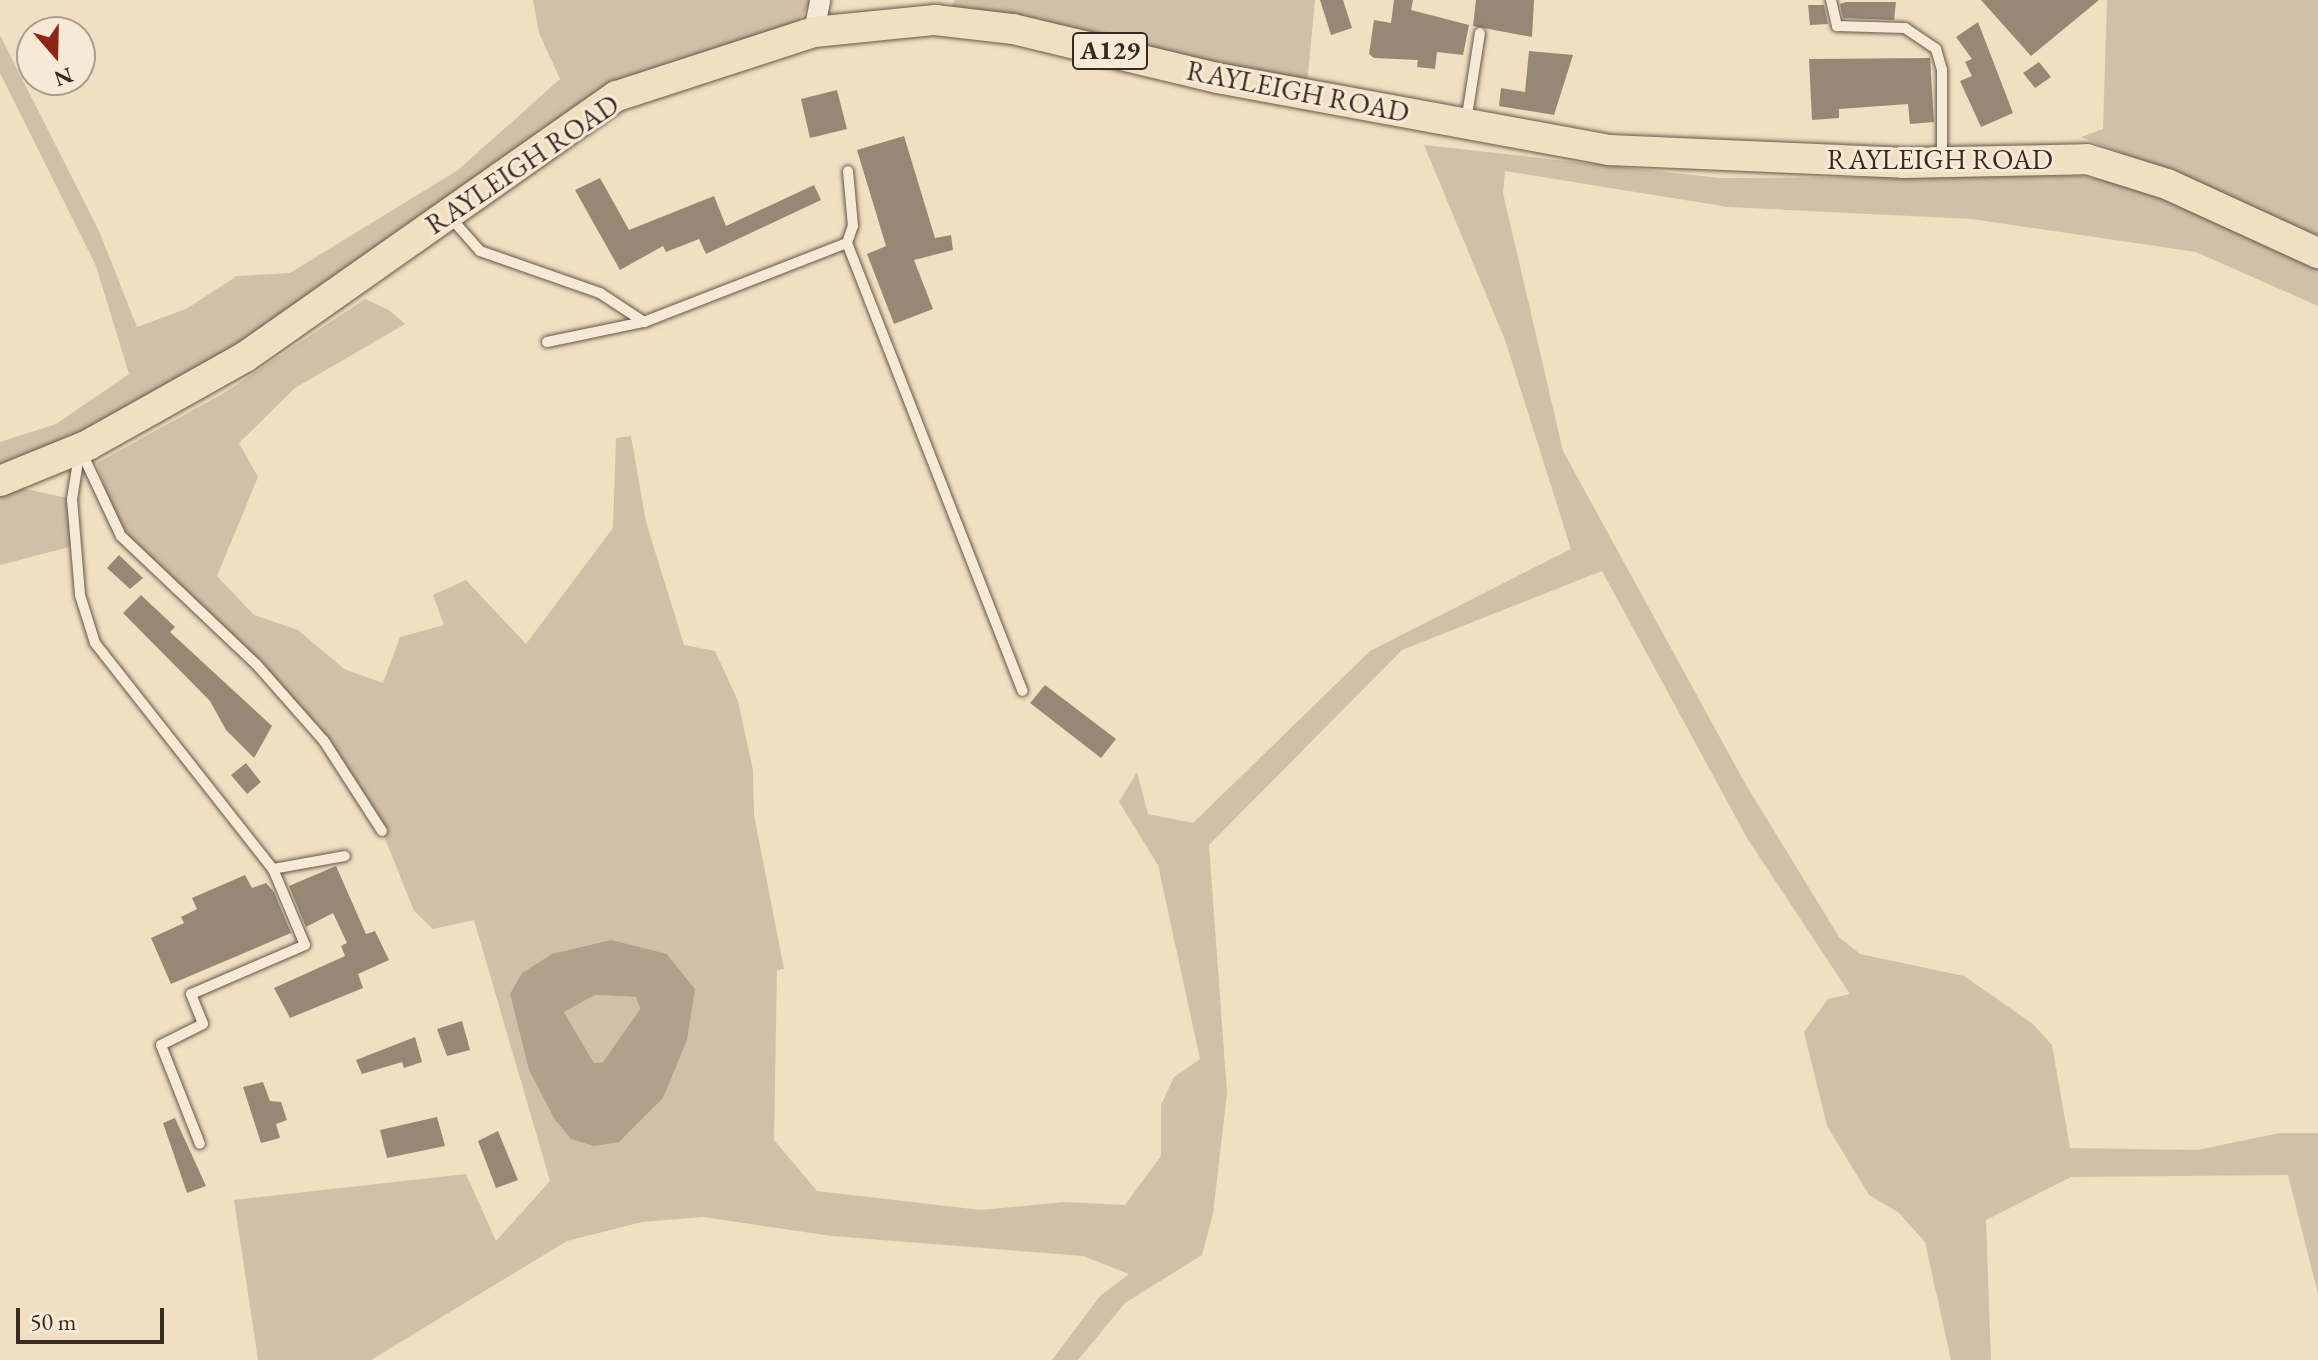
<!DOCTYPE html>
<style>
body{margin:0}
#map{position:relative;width:2318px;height:1360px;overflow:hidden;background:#f1dfc2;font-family:"EB Garamond",serif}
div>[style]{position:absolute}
.green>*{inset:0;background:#d1c0a7}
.water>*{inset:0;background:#b1a18c}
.building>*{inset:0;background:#978875}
.roads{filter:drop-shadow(0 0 2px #65574a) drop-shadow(0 0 2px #65574a)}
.lane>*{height:10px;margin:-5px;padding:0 5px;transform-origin:5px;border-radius:5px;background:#f6ead7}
.street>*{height:20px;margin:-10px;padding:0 10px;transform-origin:10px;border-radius:10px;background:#f6ead7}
.primary>*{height:30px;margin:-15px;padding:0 15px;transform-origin:15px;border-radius:15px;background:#f1dfc2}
span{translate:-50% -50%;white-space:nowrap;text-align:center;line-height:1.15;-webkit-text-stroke:6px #f6ead7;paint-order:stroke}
.shield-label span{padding:2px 6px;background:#f6ead7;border:2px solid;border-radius:6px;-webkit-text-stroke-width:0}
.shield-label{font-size:26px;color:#362a22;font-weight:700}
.street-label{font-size:28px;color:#362a22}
.north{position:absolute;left:16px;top:16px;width:80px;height:80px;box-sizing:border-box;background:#f6ead7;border:2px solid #a99d8f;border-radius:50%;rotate:160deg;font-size:22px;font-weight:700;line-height:32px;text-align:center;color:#362a22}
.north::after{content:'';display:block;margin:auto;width:28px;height:36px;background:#8f2418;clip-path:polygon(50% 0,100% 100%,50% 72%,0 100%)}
.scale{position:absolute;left:16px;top:1308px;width:148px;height:36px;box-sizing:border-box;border:4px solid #362a22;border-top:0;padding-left:10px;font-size:24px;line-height:28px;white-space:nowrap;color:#362a22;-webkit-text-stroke:6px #f6ead7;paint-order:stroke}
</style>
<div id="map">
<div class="green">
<i style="clip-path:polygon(533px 0,812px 0,796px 25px,617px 96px,337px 294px,0 481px,0 442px,56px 424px,129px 374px,96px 266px,0 73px,0 35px,99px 231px,137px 327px,186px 309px,237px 276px,290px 273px,458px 170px,560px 79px,539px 33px)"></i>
<i style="clip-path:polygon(955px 0,1315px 0,1306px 95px,943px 21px)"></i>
<i style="clip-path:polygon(2107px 0,2318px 0,2318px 253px,2167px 184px,2140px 160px,2081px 137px,2103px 129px)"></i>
<i style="clip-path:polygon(evenodd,1424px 145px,1720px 178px,2079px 176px,2166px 190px,2318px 264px,2318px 306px,2196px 252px,1972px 219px,1728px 207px,1505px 171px,1503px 193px,1563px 451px,1746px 785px,1839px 937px,1860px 954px,1964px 976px,2033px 1024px,2052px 1045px,2070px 1148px,2197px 1150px,2280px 1133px,2318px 1133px,2318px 1294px,2288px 1175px,2071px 1177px,1986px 1220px,1991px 1360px,1951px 1360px,1925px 1242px,1898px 1212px,1869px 1195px,1827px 1126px,1804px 1032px,1828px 999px,1850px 994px,1747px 838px,1602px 571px,1402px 650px,1209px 845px,1227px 1093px,1213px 1214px,1202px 1255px,1125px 1303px,1078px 1360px,1052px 1360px,1100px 1296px,1129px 1274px,1083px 1256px,832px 1236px,703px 1217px,642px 1222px,567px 1241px,371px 1360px,258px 1360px,234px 1200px,466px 1174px,496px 1241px,550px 1181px,474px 920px,433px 929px,414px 911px,382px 831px,324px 741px,257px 665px,121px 536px,97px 463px,224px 393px,365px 299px,389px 310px,405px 324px,295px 388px,239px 443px,258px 477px,217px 576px,254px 615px,298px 630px,344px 669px,383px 683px,400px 637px,444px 625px,433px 595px,466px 580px,526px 644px,613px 528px,616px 438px,631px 436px,646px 522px,684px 645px,715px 651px,738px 701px,753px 770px,754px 815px,784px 969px,777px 970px,774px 1140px,817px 1191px,981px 1210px,1064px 1202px,1125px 1205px,1161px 1156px,1161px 1105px,1174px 1077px,1200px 1059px,1158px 865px,1119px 802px,1137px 772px,1148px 814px,1193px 823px,1370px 651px,1571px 549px,1505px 340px,1424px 145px,667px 954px,695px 989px,555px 1120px,510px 994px,667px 954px)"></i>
<i style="clip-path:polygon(21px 488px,72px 499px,77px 545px,0 565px,0 494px)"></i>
<i style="clip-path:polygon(595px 995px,636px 997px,640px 1009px,603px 1062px,594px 1063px,564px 1012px)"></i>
</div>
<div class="water">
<i style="clip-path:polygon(evenodd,611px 940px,667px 954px,695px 989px,687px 1040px,663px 1098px,619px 1142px,594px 1146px,571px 1139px,555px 1120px,529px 1070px,510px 994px,522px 973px,552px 954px,611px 940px,595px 995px,636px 997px,640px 1009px,603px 1062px,594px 1063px,564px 1012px,595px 995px)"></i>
</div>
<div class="building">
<i style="clip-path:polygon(1320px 0,1343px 0,1352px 28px,1331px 35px)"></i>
<i style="clip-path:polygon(1394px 0,1413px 0,1411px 10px,1469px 25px,1463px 55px,1437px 52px,1435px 69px,1417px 67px,1418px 60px,1374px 58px,1369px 54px,1374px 20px,1391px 23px)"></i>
<i style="clip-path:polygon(1476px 0,1534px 0,1532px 37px,1473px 26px)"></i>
<i style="clip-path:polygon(1981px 0,2099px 0,2031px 56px)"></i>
<i style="clip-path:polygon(1846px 2px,1896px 2px,1894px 20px,1843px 18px,1840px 4px)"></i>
<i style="clip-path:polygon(1808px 5px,1824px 5px,1828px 24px,1810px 25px)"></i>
<i style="clip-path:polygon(1978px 22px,2013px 113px,1981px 127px,1960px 81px,1972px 76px,1965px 62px,1972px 59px,1956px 37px)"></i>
<i style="clip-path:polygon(1529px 51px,1573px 55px,1554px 115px,1499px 106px,1501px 88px,1525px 92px)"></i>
<i style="clip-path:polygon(1930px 58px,1934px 122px,1910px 124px,1908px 104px,1839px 109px,1839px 118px,1812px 120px,1809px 59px)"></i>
<i style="clip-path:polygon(2039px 62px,2051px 77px,2035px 88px,2023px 73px)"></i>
<i style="clip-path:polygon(837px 90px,847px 129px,810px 138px,801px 99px)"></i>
<i style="clip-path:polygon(904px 136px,935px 238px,951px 235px,953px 250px,914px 260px,933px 309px,894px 324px,867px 254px,886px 246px,857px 150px)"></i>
<i style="clip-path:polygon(600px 178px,629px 230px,714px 196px,726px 226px,814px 185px,821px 200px,706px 254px,699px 239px,666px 252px,663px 246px,620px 270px,575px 190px)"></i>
<i style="clip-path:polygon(119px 555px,143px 578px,130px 589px,107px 568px)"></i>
<i style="clip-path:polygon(141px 595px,175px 627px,170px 632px,272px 726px,254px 758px,226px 730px,210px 701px,123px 613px)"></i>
<i style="clip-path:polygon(1045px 685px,1116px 739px,1101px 758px,1030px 703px)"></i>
<i style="clip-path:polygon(246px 763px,261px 782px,247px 794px,231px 775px)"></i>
<i style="clip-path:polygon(336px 866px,366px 934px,375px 931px,389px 960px,358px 974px,363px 988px,290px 1018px,274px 988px,345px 956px,341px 946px,347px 943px,333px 913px,306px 927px,289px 886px)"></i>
<i style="clip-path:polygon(245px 875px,252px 888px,266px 883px,274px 892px,291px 933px,171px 984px,151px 938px,184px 923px,181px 917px,197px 909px,192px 898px)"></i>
<i style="clip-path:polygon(462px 1021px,470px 1050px,447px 1056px,437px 1029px)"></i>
<i style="clip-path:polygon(415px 1037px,422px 1062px,404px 1068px,402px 1062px,362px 1074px,356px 1060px)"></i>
<i style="clip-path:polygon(263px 1082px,270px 1101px,281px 1102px,287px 1120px,276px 1124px,280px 1138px,261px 1143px,243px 1087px)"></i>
<i style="clip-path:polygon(437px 1117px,445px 1146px,387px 1158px,380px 1130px)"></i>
<i style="clip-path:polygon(175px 1118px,206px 1186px,187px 1193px,163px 1123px)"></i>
<i style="clip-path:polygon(498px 1131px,518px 1180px,496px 1188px,478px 1141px)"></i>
</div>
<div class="roads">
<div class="lane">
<i style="left:1831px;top:0;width:27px;rotate:77deg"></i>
<i style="left:1837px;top:26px;width:68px;rotate:1.7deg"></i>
<i style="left:1905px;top:28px;width:37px;rotate:34deg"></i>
<i style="left:1936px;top:49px;width:22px;rotate:74deg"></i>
<i style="left:1942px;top:70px;width:90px;rotate:90deg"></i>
<i style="left:1466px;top:122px;width:90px;rotate:-81.1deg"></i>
<i style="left:451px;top:218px;width:44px;rotate:48.7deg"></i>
<i style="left:480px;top:251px;width:127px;rotate:19.3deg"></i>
<i style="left:600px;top:293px;width:53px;rotate:33.4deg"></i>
<i style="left:644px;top:322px;width:218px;rotate:-21.3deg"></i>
<i style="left:847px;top:243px;width:481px;rotate:68.6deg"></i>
<i style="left:847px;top:243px;width:18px;rotate:-71deg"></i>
<i style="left:853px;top:226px;width:55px;rotate:-95.2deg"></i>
<i style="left:547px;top:342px;width:99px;rotate:-11.7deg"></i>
<i style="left:81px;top:451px;width:94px;rotate:64.8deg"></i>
<i style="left:121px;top:536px;width:187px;rotate:43.5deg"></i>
<i style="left:257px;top:665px;width:101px;rotate:48.6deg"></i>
<i style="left:324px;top:741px;width:107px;rotate:57.2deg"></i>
<i style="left:79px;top:455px;width:45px;rotate:99deg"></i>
<i style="left:72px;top:499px;width:96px;rotate:85.2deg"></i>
<i style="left:80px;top:595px;width:50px;rotate:72.6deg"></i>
<i style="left:95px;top:643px;width:288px;rotate:51.8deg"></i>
<i style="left:273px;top:869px;width:82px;rotate:67.2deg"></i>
<i style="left:305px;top:945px;width:124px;rotate:156.7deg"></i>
<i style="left:191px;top:994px;width:32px;rotate:68deg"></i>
<i style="left:203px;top:1024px;width:47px;rotate:153.4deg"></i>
<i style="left:161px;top:1045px;width:106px;rotate:68.5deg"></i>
<i style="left:273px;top:869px;width:73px;rotate:-10.2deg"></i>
</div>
<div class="street">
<i style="left:814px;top:32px;width:33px;rotate:-79deg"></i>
</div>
<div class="primary">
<i style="left:0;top:481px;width:95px;rotate:-22.2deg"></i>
<i style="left:88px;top:445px;width:180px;rotate:-29.3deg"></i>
<i style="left:245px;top:357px;width:454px;rotate:-35.1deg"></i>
<i style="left:617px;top:96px;width:207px;rotate:-18deg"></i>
<i style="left:814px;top:32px;width:122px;rotate:-5.7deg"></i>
<i style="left:935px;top:20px;width:79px;rotate:6.6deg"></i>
<i style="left:1013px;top:29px;width:210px;rotate:13.5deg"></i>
<i style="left:1217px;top:78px;width:399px;rotate:10.4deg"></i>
<i style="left:1609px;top:150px;width:294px;rotate:2.5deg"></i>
<i style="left:1903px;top:163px;width:184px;rotate:-1.2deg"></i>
<i style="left:2087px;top:159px;width:84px;rotate:17.4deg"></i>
<i style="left:2167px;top:184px;width:166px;rotate:24.6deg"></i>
</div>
</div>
<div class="shield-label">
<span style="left:1110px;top:51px">A129</span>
</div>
<div class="street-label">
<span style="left:1298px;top:91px;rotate:11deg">RAYLEIGH ROAD</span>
<span style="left:1940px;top:159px">RAYLEIGH ROAD</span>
<span style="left:522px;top:164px;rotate:-34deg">RAYLEIGH ROAD</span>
</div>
<div class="north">N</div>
<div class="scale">50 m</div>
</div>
